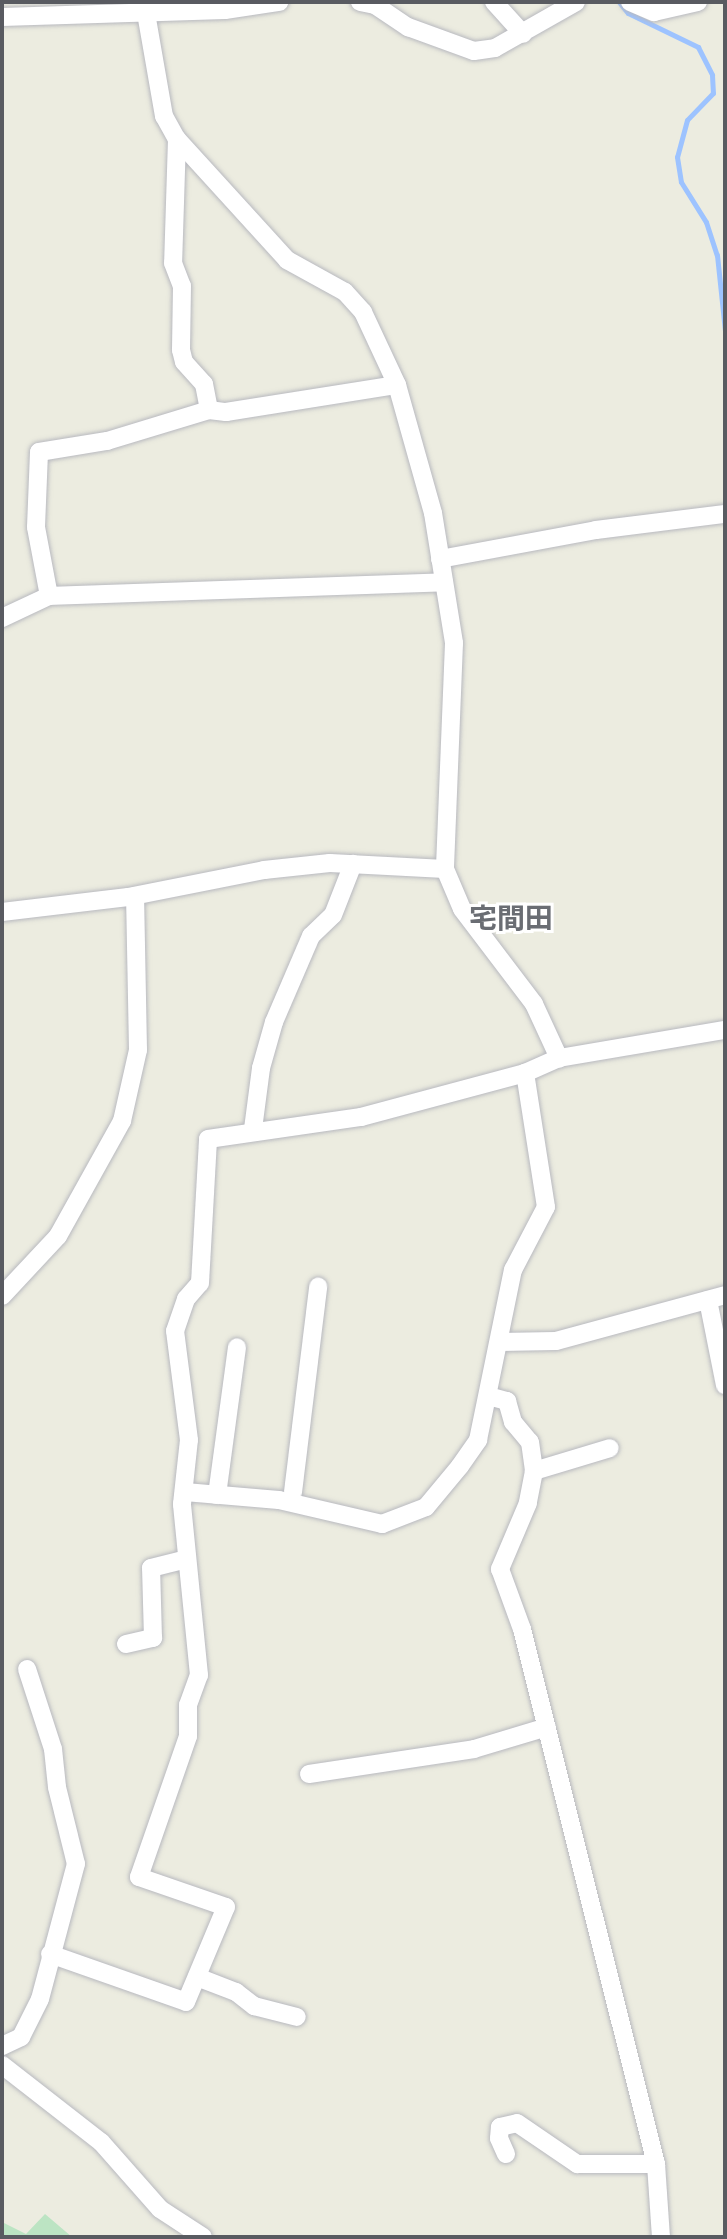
<!DOCTYPE html>
<meta charset="utf-8">
<style>
body{margin:0}
#map{position:relative;width:727px;height:2239px;overflow:hidden;background:#ecece0;font-family:"Open Sans","Noto Sans JP",sans-serif}
div>[style]{position:absolute}
.green>*{inset:0;background:#bce4c3}
.stream>*{height:5px;margin:-2.5px;padding:0 2.5px;transform-origin:2.5px;border-radius:2.5px;background:#9dc3ff}
.roads{filter:drop-shadow(0 0 2px #b8b9bf) drop-shadow(0 0 2px #b8b9bf)}
.street>*{height:18px;margin:-9px;padding:0 9px;transform-origin:9px;border-radius:9px;background:#fff}
span{translate:-50% -50%;white-space:nowrap;text-align:center;line-height:1.15;-webkit-text-stroke:6px #fff;paint-order:stroke}
.quarter-label{font-size:28px;color:#6a6d73;font-weight:700}
.frame{position:absolute;inset:0;border:4px solid #595b61;pointer-events:none}
</style>
<div id="map">
<div class="green">
<i style="clip-path:polygon(45px 2214px,72px 2237px,2px 2237px,2px 2222px,26px 2234px)"></i>
</div>
<div class="stream">
<i style="left:619px;top:2px;width:14px;rotate:51deg"></i>
<i style="left:628px;top:13px;width:78px;rotate:25.9deg"></i>
<i style="left:698px;top:47px;width:31px;rotate:63deg"></i>
<i style="left:712px;top:75px;width:18px;rotate:87deg"></i>
<i style="left:713px;top:93px;width:37px;rotate:134deg"></i>
<i style="left:687px;top:120px;width:38px;rotate:105deg"></i>
<i style="left:677px;top:157px;width:25px;rotate:81deg"></i>
<i style="left:681px;top:182px;width:47px;rotate:58deg"></i>
<i style="left:706px;top:222px;width:35px;rotate:72deg"></i>
<i style="left:717px;top:255px;width:76px;rotate:84deg"></i>
</div>
<div class="roads">
<div class="street">
<i style="left:139px;top:2px;width:13px;rotate:58deg"></i>
<i style="left:146px;top:13px;width:105px;rotate:80.1deg"></i>
<i style="left:164px;top:116px;width:26px;rotate:61deg"></i>
<i style="left:177px;top:139px;width:164px;rotate:47.7deg"></i>
<i style="left:287px;top:260px;width:66px;rotate:28.9deg"></i>
<i style="left:345px;top:292px;width:27px;rotate:48deg"></i>
<i style="left:363px;top:312px;width:81px;rotate:65deg"></i>
<i style="left:397px;top:385px;width:133px;rotate:74.3deg"></i>
<i style="left:433px;top:513px;width:132px;rotate:80.8deg"></i>
<i style="left:454px;top:643px;width:226px;rotate:92.3deg"></i>
<i style="left:445px;top:869px;width:43px;rotate:67deg"></i>
<i style="left:462px;top:909px;width:119px;rotate:52.8deg"></i>
<i style="left:534px;top:1004px;width:60px;rotate:65.2deg"></i>
<i style="left:360px;top:2px;width:15px;rotate:11deg"></i>
<i style="left:375px;top:5px;width:40px;rotate:34deg"></i>
<i style="left:408px;top:27px;width:70px;rotate:20deg"></i>
<i style="left:474px;top:51px;width:21px;rotate:-8deg"></i>
<i style="left:495px;top:48px;width:93px;rotate:-29.6deg"></i>
<i style="left:494px;top:2px;width:43px;rotate:47.8deg"></i>
<i style="left:630px;top:2px;width:26px;rotate:23deg"></i>
<i style="left:654px;top:12px;width:45px;rotate:-12.8deg"></i>
<i style="left:2px;top:17px;width:223px;rotate:-1.8deg"></i>
<i style="left:225px;top:10px;width:55px;rotate:-8.4deg"></i>
<i style="left:177px;top:139px;width:124px;rotate:91.8deg"></i>
<i style="left:173px;top:263px;width:25px;rotate:69deg"></i>
<i style="left:182px;top:286px;width:64px;rotate:90.9deg"></i>
<i style="left:181px;top:350px;width:12px;rotate:76deg"></i>
<i style="left:184px;top:362px;width:30px;rotate:48deg"></i>
<i style="left:204px;top:384px;width:26px;rotate:79deg"></i>
<i style="left:440px;top:559px;width:159px;rotate:-10.5deg"></i>
<i style="left:596px;top:530px;width:130px;rotate:-7.1deg"></i>
<i style="left:49px;top:596px;width:70px;rotate:-100.7deg"></i>
<i style="left:36px;top:527px;width:75px;rotate:-87.7deg"></i>
<i style="left:39px;top:452px;width:69px;rotate:-9.2deg"></i>
<i style="left:107px;top:441px;width:107px;rotate:-16.9deg"></i>
<i style="left:209px;top:410px;width:17px;rotate:7deg"></i>
<i style="left:226px;top:412px;width:173px;rotate:-9deg"></i>
<i style="left:2px;top:618px;width:52px;rotate:-25.1deg"></i>
<i style="left:49px;top:596px;width:395px;rotate:-2deg"></i>
<i style="left:2px;top:912px;width:127px;rotate:-6.8deg"></i>
<i style="left:128px;top:897px;width:139px;rotate:-11.2deg"></i>
<i style="left:264px;top:870px;width:66px;rotate:-6.1deg"></i>
<i style="left:330px;top:863px;width:115px;rotate:3deg"></i>
<i style="left:253px;top:1129px;width:62px;rotate:-82.5deg"></i>
<i style="left:261px;top:1068px;width:48px;rotate:-74.2deg"></i>
<i style="left:274px;top:1022px;width:94px;rotate:-66.7deg"></i>
<i style="left:311px;top:936px;width:30px;rotate:-44deg"></i>
<i style="left:333px;top:915px;width:55px;rotate:-68.6deg"></i>
<i style="left:2px;top:1296px;width:82px;rotate:-47deg"></i>
<i style="left:58px;top:1236px;width:132px;rotate:-60.9deg"></i>
<i style="left:122px;top:1121px;width:73px;rotate:-77.3deg"></i>
<i style="left:138px;top:1050px;width:154px;rotate:-91.1deg"></i>
<i style="left:708px;top:1300px;width:87px;rotate:78.7deg"></i>
<i style="left:499px;top:1342px;width:57px;rotate:-1deg"></i>
<i style="left:556px;top:1341px;width:175px;rotate:-15.2deg"></i>
<i style="left:488px;top:1396px;width:20px;rotate:15deg"></i>
<i style="left:507px;top:1401px;width:22px;rotate:74deg"></i>
<i style="left:513px;top:1422px;width:26px;rotate:50deg"></i>
<i style="left:530px;top:1442px;width:29px;rotate:82deg"></i>
<i style="left:534px;top:1471px;width:33px;rotate:101deg"></i>
<i style="left:528px;top:1503px;width:72px;rotate:113deg"></i>
<i style="left:500px;top:1569px;width:64px;rotate:69.9deg"></i>
<i style="left:522px;top:1629px;width:552px;rotate:75.94deg"></i>
<i style="left:656px;top:2164px;width:73px;rotate:86.1deg"></i>
<i style="left:534px;top:1471px;width:79px;rotate:-16.8deg"></i>
<i style="left:185px;top:1492px;width:94px;rotate:4.9deg"></i>
<i style="left:279px;top:1500px;width:106px;rotate:13.1deg"></i>
<i style="left:382px;top:1524px;width:47px;rotate:-21.1deg"></i>
<i style="left:426px;top:1507px;width:53px;rotate:-50.3deg"></i>
<i style="left:460px;top:1466px;width:32px;rotate:-55deg"></i>
<i style="left:478px;top:1440px;width:174px;rotate:-78.4deg"></i>
<i style="left:513px;top:1270px;width:71px;rotate:-62.4deg"></i>
<i style="left:546px;top:1207px;width:136px;rotate:-98.9deg"></i>
<i style="left:293px;top:1492px;width:207px;rotate:-83deg"></i>
<i style="left:217px;top:1495px;width:149px;rotate:-82.3deg"></i>
<i style="left:126px;top:1644px;width:28px;rotate:-13deg"></i>
<i style="left:153px;top:1638px;width:70px;rotate:-91.6deg"></i>
<i style="left:151px;top:1568px;width:36px;rotate:-14deg"></i>
<i style="left:309px;top:1774px;width:167px;rotate:-8.6deg"></i>
<i style="left:474px;top:1749px;width:76px;rotate:-16.8deg"></i>
<i style="left:50px;top:1954px;width:144px;rotate:19.4deg"></i>
<i style="left:186px;top:2002px;width:103px;rotate:-67.2deg"></i>
<i style="left:226px;top:1907px;width:92px;rotate:-161deg"></i>
<i style="left:139px;top:1877px;width:149px;rotate:-70.8deg"></i>
<i style="left:188px;top:1736px;width:31px;rotate:-90deg"></i>
<i style="left:188px;top:1705px;width:32px;rotate:-70deg"></i>
<i style="left:199px;top:1675px;width:172px;rotate:-95.7deg"></i>
<i style="left:182px;top:1504px;width:64px;rotate:-83.8deg"></i>
<i style="left:189px;top:1440px;width:110px;rotate:-97.3deg"></i>
<i style="left:175px;top:1331px;width:34px;rotate:-71deg"></i>
<i style="left:186px;top:1299px;width:21px;rotate:-49deg"></i>
<i style="left:200px;top:1283px;width:144px;rotate:-86.8deg"></i>
<i style="left:208px;top:1139px;width:155px;rotate:-8.2deg"></i>
<i style="left:361px;top:1117px;width:170px;rotate:-15deg"></i>
<i style="left:525px;top:1073px;width:37px;rotate:-24deg"></i>
<i style="left:559px;top:1058px;width:168px;rotate:-9.6deg"></i>
<i style="left:197px;top:1977px;width:42px;rotate:21deg"></i>
<i style="left:236px;top:1992px;width:23px;rotate:38deg"></i>
<i style="left:254px;top:2006px;width:44px;rotate:14.3deg"></i>
<i style="left:2px;top:2046px;width:21px;rotate:-25deg"></i>
<i style="left:21px;top:2037px;width:42px;rotate:-63.4deg"></i>
<i style="left:40px;top:1999px;width:140px;rotate:-75.1deg"></i>
<i style="left:76px;top:1864px;width:79px;rotate:-103.9deg"></i>
<i style="left:57px;top:1787px;width:38px;rotate:-96deg"></i>
<i style="left:53px;top:1749px;width:84px;rotate:-108deg"></i>
<i style="left:2px;top:2065px;width:125px;rotate:37.9deg"></i>
<i style="left:101px;top:2142px;width:89px;rotate:48.6deg"></i>
<i style="left:160px;top:2209px;width:51px;rotate:33.1deg"></i>
<i style="left:506px;top:2154px;width:17px;rotate:-114deg"></i>
<i style="left:499px;top:2138px;width:11px;rotate:-85deg"></i>
<i style="left:500px;top:2127px;width:17px;rotate:-13deg"></i>
<i style="left:517px;top:2123px;width:73px;rotate:34.3deg"></i>
<i style="left:577px;top:2164px;width:79px"></i>
</div>
</div>
<div class="quarter-label">
<span style="left:511px;top:917px">宅間田</span>
</div>
<div class="frame"></div>
</div>
